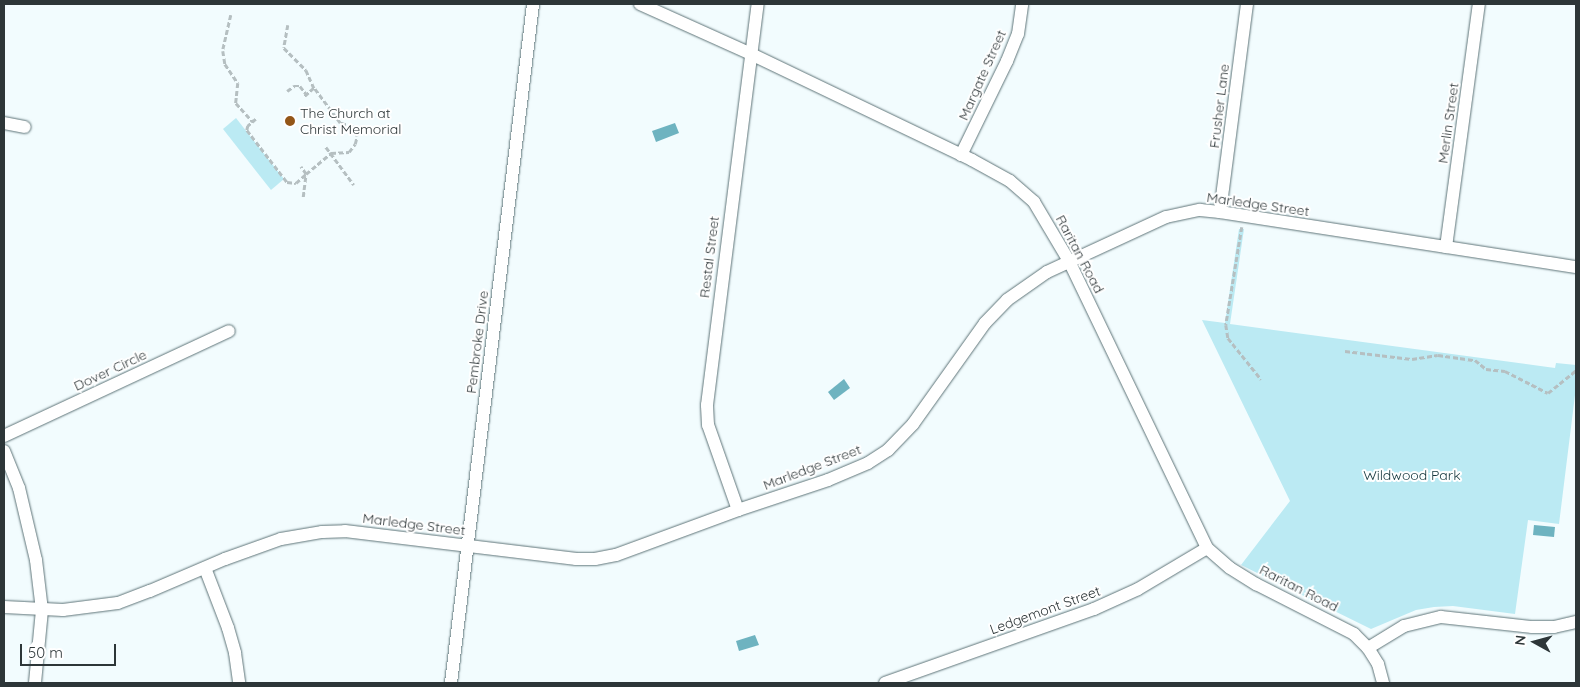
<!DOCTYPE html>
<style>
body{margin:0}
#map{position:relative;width:1580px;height:687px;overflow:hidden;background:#f2fcfe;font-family:Quicksand,sans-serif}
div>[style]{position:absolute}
.green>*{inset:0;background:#bbeaf3}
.water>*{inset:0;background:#6eb3c0}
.path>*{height:2.5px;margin-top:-1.25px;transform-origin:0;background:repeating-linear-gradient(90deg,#b5bfc1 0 5px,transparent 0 7.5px)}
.roads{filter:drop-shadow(0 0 1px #5e7478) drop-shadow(0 0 1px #5e7478)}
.street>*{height:12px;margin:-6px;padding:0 6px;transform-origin:6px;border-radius:6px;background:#fff}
.dots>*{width:14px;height:14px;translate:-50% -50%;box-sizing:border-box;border:2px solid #fff;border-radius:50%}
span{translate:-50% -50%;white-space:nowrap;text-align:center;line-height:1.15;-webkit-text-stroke:4px #fff;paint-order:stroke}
.street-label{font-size:14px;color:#2d3638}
.poi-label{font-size:14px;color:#2d3638}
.left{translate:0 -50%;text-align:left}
.park-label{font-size:14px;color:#15373d}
.frame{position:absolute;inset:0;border:5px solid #2d3638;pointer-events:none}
.north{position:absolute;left:1510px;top:617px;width:50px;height:50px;-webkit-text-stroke:4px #fff;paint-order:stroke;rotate:277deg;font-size:14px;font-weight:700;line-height:20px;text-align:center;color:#2d3638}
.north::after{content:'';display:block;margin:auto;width:18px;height:22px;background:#2d3638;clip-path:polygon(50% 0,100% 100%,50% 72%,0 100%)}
.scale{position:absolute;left:20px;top:644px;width:96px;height:22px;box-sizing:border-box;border:2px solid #2d3638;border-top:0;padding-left:6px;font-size:15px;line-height:18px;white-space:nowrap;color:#2d3638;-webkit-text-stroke:4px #fff;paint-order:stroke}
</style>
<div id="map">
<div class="green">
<i style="clip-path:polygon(236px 118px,284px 179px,271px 190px,223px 129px)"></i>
<i style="clip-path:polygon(1239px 229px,1244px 229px,1230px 324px,1555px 368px,1556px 363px,1576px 365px,1576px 387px,1559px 524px,1528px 520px,1515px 614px,1453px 606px,1434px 607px,1416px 610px,1371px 629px,1241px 565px,1290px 501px,1202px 320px,1225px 323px)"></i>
</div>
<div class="water">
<i style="clip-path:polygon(675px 123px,679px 133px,656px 142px,652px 131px)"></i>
<i style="clip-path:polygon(844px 379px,850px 388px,834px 400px,828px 392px)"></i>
<i style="clip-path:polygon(1534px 525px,1555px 527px,1554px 537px,1533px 535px)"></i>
<i style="clip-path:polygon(755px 635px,759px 645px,739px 651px,736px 641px)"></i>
</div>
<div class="path">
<i style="left:231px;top:15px;width:37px;rotate:103deg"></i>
<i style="left:223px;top:51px;width:13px;rotate:81deg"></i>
<i style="left:225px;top:64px;width:23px;rotate:56deg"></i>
<i style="left:238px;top:83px;width:20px;rotate:96deg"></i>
<i style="left:236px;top:103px;width:25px;rotate:48deg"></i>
<i style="left:288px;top:25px;width:23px;rotate:100deg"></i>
<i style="left:284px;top:48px;width:31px;rotate:45deg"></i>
<i style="left:306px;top:70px;width:20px;rotate:66deg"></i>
<i style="left:287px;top:91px;width:9px;rotate:-36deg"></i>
<i style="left:294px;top:86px;width:6px"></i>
<i style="left:300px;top:86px;width:11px;rotate:52deg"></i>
<i style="left:256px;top:119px;width:11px;rotate:139deg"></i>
<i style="left:248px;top:126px;width:4px;rotate:104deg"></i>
<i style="left:247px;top:130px;width:66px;rotate:52.4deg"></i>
<i style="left:287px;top:182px;width:9px;rotate:6deg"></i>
<i style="left:296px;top:183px;width:13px;rotate:-42deg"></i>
<i style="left:306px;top:174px;width:9px;rotate:-126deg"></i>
<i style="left:326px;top:147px;width:47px;rotate:53.6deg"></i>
<i style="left:303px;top:197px;width:23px;rotate:-83deg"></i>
<i style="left:306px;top:174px;width:33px;rotate:-40deg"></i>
<i style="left:331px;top:153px;width:18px;rotate:-3deg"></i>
<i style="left:349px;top:152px;width:10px;rotate:-53deg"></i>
<i style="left:355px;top:144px;width:8px;rotate:-76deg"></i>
<i style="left:357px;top:136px;width:10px;rotate:-114deg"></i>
<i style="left:353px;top:127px;width:14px;rotate:-163deg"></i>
<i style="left:340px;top:123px;width:44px;rotate:-126.6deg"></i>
<i style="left:314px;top:88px;width:13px;rotate:138deg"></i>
<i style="left:1242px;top:227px;width:99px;rotate:99.3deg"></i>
<i style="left:1226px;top:325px;width:13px;rotate:81deg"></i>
<i style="left:1228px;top:338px;width:53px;rotate:51.2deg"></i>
<i style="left:1345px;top:351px;width:67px;rotate:6.8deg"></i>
<i style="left:1412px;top:359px;width:26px;rotate:-9deg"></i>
<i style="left:1438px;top:355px;width:37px;rotate:8deg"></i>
<i style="left:1475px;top:360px;width:14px;rotate:39deg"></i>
<i style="left:1486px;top:369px;width:19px;rotate:6deg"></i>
<i style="left:1505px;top:371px;width:48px;rotate:27.1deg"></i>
<i style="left:1548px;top:393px;width:36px;rotate:-39deg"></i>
</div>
<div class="roads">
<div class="street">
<i style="left:640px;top:4px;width:122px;rotate:24.2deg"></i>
<i style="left:751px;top:54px;width:245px;rotate:25.6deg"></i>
<i style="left:972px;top:160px;width:43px;rotate:28.9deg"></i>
<i style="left:1010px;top:181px;width:32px;rotate:41deg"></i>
<i style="left:1034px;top:202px;width:69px;rotate:59.3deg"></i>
<i style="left:1069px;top:261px;width:318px;rotate:64.3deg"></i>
<i style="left:1207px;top:548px;width:30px;rotate:41deg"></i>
<i style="left:1230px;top:568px;width:31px;rotate:32deg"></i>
<i style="left:1256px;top:584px;width:110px;rotate:27deg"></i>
<i style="left:1354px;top:634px;width:20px;rotate:45deg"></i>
<i style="left:1368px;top:648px;width:19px;rotate:58deg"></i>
<i style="left:1378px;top:664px;width:20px;rotate:75deg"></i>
<i style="left:4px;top:123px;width:21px;rotate:11deg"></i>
<i style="left:961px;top:155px;width:105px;rotate:-63.9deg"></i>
<i style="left:1007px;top:61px;width:29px;rotate:-68deg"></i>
<i style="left:1018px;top:34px;width:30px;rotate:-82deg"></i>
<i style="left:1220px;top:212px;width:210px;rotate:-82.6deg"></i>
<i style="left:1446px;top:247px;width:245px;rotate:-82.3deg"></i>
<i style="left:4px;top:436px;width:248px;rotate:-25deg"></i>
<i style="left:4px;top:451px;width:40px;rotate:68deg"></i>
<i style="left:19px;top:488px;width:74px;rotate:76.7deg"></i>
<i style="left:36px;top:560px;width:50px;rotate:83.2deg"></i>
<i style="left:42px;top:610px;width:73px;rotate:95.5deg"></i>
<i style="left:738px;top:510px;width:90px;rotate:-109.4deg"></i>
<i style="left:708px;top:425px;width:20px;rotate:-93deg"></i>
<i style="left:707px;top:405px;width:404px;rotate:-82.8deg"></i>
<i style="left:205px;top:568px;width:64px;rotate:69deg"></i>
<i style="left:228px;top:628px;width:26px;rotate:74deg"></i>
<i style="left:235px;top:653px;width:30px;rotate:82deg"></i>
<i style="left:4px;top:607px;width:59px;rotate:2.9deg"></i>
<i style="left:63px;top:610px;width:55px;rotate:-7.3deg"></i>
<i style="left:118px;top:603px;width:34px;rotate:-21deg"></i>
<i style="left:150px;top:591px;width:82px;rotate:-23.1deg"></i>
<i style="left:225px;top:559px;width:59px;rotate:-19.7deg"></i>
<i style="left:281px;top:539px;width:42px;rotate:-9.7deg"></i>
<i style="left:322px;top:532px;width:23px;rotate:-2deg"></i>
<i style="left:345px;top:531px;width:233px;rotate:6.9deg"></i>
<i style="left:576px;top:559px;width:19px"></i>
<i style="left:595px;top:559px;width:21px;rotate:-11deg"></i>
<i style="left:616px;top:555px;width:130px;rotate:-20.2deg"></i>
<i style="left:738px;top:510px;width:95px;rotate:-18.4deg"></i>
<i style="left:828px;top:480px;width:43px;rotate:-23deg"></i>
<i style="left:868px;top:463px;width:24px;rotate:-33deg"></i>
<i style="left:888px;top:450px;width:36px;rotate:-46deg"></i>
<i style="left:913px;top:424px;width:124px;rotate:-54.5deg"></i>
<i style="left:985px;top:323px;width:32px;rotate:-46deg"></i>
<i style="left:1007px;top:300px;width:49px;rotate:-35deg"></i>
<i style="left:1047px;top:272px;width:131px;rotate:-24.8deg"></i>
<i style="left:1166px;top:217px;width:35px;rotate:-12deg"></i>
<i style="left:1200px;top:210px;width:20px;rotate:6deg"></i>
<i style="left:1220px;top:212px;width:360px;rotate:8.8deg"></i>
<i style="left:1368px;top:648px;width:42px;rotate:-31.4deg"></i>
<i style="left:1404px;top:626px;width:38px;rotate:-14deg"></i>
<i style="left:1441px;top:617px;width:92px;rotate:6.3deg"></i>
<i style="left:1532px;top:627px;width:22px"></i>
<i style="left:1554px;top:627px;width:23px;rotate:-13deg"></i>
<i style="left:451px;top:683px;width:684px;rotate:-83.11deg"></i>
<i style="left:885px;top:683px;width:222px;rotate:-19.5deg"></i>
<i style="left:1094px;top:609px;width:48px;rotate:-24.4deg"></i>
<i style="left:1138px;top:589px;width:80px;rotate:-30.7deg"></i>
</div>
</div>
<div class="dots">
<i style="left:290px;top:121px;background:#935618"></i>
</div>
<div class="street-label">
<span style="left:982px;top:75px;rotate:-66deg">Margate Street</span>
<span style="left:1219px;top:106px;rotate:-83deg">Frusher Lane</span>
<span style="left:1448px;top:123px;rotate:-82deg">Merlin Street</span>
<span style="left:1258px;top:204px;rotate:8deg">Marledge Street</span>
<span style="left:1080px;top:254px;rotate:62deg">Raritan Road</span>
<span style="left:709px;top:257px;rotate:-83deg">Restal Street</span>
<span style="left:477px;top:342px;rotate:-83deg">Pembroke Drive</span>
<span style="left:110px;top:370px;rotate:-25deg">Dover Circle</span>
<span style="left:812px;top:467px;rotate:-21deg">Marledge Street</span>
<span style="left:414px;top:524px;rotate:7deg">Marledge Street</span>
<span style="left:1299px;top:588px;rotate:27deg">Raritan Road</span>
<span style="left:1045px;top:610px;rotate:-20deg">Ledgemont Street</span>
</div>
<div class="poi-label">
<span class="left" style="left:300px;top:121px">The Church at<br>Christ Memorial</span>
</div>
<div class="park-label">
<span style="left:1412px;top:475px">Wildwood Park</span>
</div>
<div class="frame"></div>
<div class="north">N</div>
<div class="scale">50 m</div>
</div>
